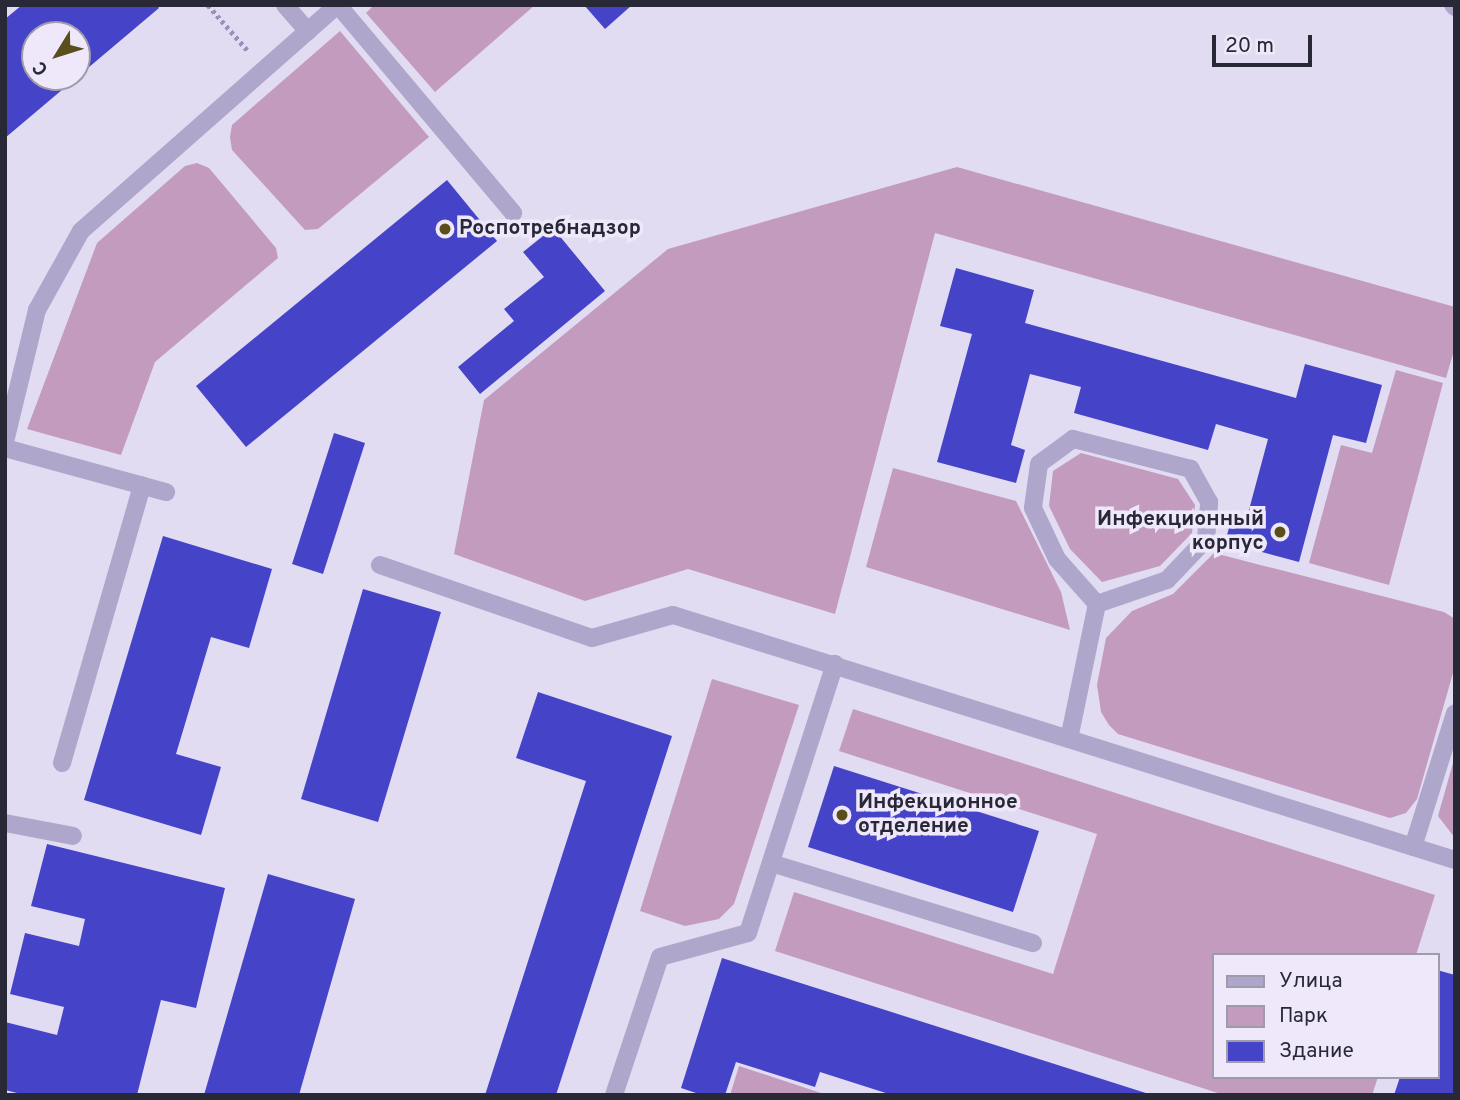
<!DOCTYPE html>
<meta charset="utf-8">
<style>
body{margin:0}
#map{position:relative;width:1460px;height:1100px;overflow:hidden;background:#e2dcf3;font-family:Overpass,sans-serif}
div>[style]{position:absolute}
.green>*{inset:0;background:#c29bbe}
.building>*{inset:0;background:#4544c8}
.path>*{height:4.5px;margin-top:-2.25px;transform-origin:0;background:repeating-linear-gradient(90deg,#9991b7 0 3.5px,transparent 0 7px)}
.minor>*{height:18px;margin:-9px;padding:0 9px;transform-origin:9px;border-radius:9px;background:#afa7cb}
.dots>*{width:19px;height:19px;translate:-50% -50%;box-sizing:border-box;border:4px solid #eee8fa;border-radius:50%}
span{translate:-50% -50%;white-space:nowrap;text-align:center;line-height:1.15;-webkit-text-stroke:7px #eee8fa;paint-order:stroke}
.poi-label{font-size:21px;color:#292837;font-weight:700}
.left{translate:0 -50%;text-align:left}
.right{translate:-100% -50%;text-align:right}
.frame{position:absolute;inset:0;border:7px solid #292837;pointer-events:none}
.legend{position:absolute;left:1212px;top:953px;width:228px;height:126px;box-sizing:border-box;background:#eee8fa;border:2px solid #9f9bac;margin:0;padding:9px 12px;list-style:none;font-size:21px;color:#292837}
.legend li{display:flex;align-items:center;gap:14px;height:35px}
.legend b{width:35px;border:2px solid #9f9bac}
.north{position:absolute;left:21px;top:21px;width:70px;height:70px;box-sizing:border-box;background:#eee8fa;border:2px solid #9f9bac;border-radius:50%;rotate:232deg;font-size:19px;font-weight:700;line-height:28px;text-align:center;color:#292837}
.north::after{content:'';display:block;margin:auto;width:24px;height:32px;background:#5a4f1c;clip-path:polygon(50% 0,100% 100%,50% 72%,0 100%)}
.scale{position:absolute;left:1212px;top:35px;width:100px;height:32px;box-sizing:border-box;border:4px solid #292837;border-top:0;padding-left:9px;font-size:21px;line-height:24px;white-space:nowrap;color:#292837;-webkit-text-stroke:5px #eee8fa;paint-order:stroke}
</style>
<div id="map">
<div class="green">
<i style="clip-path:polygon(374px 5px,535px 5px,435px 92px,366px 13px)"></i>
<i style="clip-path:polygon(340px 31px,429px 137px,318px 229px,305px 230px,232px 150px,230px 137px,232px 125px)"></i>
<i style="clip-path:polygon(197px 163px,209px 168px,276px 248px,278px 258px,155px 362px,121px 455px,27px 429px,97px 243px,185px 166px)"></i>
<i style="clip-path:polygon(957px 167px,1455px 307px,1455px 347px,1446px 378px,935px 233px,835px 614px,688px 569px,585px 601px,454px 554px,484px 400px,668px 249px)"></i>
<i style="clip-path:polygon(1396px 370px,1443px 383px,1389px 585px,1309px 563px,1341px 445px,1372px 453px)"></i>
<i style="clip-path:polygon(1081px 453px,1178px 479px,1195px 505px,1192px 533px,1160px 566px,1102px 582px,1070px 549px,1049px 506px,1053px 471px)"></i>
<i style="clip-path:polygon(893px 468px,1016px 501px,1061px 592px,1070px 630px,866px 567px)"></i>
<i style="clip-path:polygon(1214px 553px,1444px 612px,1455px 619px,1455px 666px,1417px 799px,1406px 813px,1390px 818px,1118px 734px,1109px 725px,1101px 712px,1097px 685px,1106px 638px,1132px 611px,1173px 594px)"></i>
<i style="clip-path:polygon(712px 679px,799px 705px,734px 904px,719px 919px,685px 926px,640px 911px)"></i>
<i style="clip-path:polygon(853px 709px,1435px 895px,1416px 955px,1213px 955px,1213px 1077px,1378px 1077px,1372px 1095px,1224px 1095px,775px 951px,794px 892px,1053px 974px,1097px 834px,839px 751px)"></i>
<i style="clip-path:polygon(1455px 756px,1455px 838px,1438px 816px)"></i>
<i style="clip-path:polygon(739px 1066px,827px 1095px,730px 1095px)"></i>
</div>
<div class="building">
<i style="clip-path:polygon(evenodd,22px 5px,157px 5px,159px 8px,5px 138px,5px 19px,22px 5px,35px 35px,77px 35px,77px 77px,35px 77px,35px 35px)"></i>
<i style="clip-path:polygon(584px 5px,632px 5px,605px 29px)"></i>
<i style="clip-path:polygon(447px 180px,497px 241px,246px 447px,196px 386px)"></i>
<i style="clip-path:polygon(553px 228px,605px 291px,480px 394px,458px 367px,514px 321px,504px 309px,544px 277px,523px 252px)"></i>
<i style="clip-path:polygon(956px 268px,1034px 290px,1025px 323px,1296px 398px,1305px 364px,1382px 385px,1366px 443px,1333px 435px,1299px 562px,1225px 542px,1232px 517px,1246px 521px,1268px 439px,1216px 424px,1208px 450px,1074px 413px,1081px 387px,1030px 374px,1011px 445px,1025px 450px,1016px 483px,937px 462px,972px 334px,940px 326px)"></i>
<i style="clip-path:polygon(334px 433px,365px 443px,323px 574px,292px 564px)"></i>
<i style="clip-path:polygon(163px 536px,272px 569px,249px 648px,211px 637px,176px 754px,221px 767px,201px 835px,84px 800px)"></i>
<i style="clip-path:polygon(363px 589px,441px 612px,378px 822px,301px 799px)"></i>
<i style="clip-path:polygon(538px 692px,672px 736px,556px 1095px,485px 1095px,586px 781px,516px 758px)"></i>
<i style="clip-path:polygon(834px 766px,1039px 831px,1013px 912px,808px 847px)"></i>
<i style="clip-path:polygon(47px 844px,225px 888px,196px 1008px,161px 1000px,137px 1095px,25px 1095px,5px 1090px,5px 1022px,57px 1035px,64px 1007px,10px 994px,25px 933px,79px 946px,85px 919px,31px 906px)"></i>
<i style="clip-path:polygon(268px 874px,355px 899px,299px 1095px,204px 1095px)"></i>
<i style="clip-path:polygon(722px 958px,1149px 1094px,1149px 1095px,892px 1095px,820px 1072px,815px 1087px,736px 1062px,725px 1095px,702px 1095px,681px 1088px)"></i>
<i style="clip-path:polygon(1437px 970px,1455px 975px,1455px 1095px,1394px 1095px,1400px 1077px,1437px 1077px)"></i>
</div>
<div class="path">
<i style="left:208px;top:5px;width:62px;rotate:48.9deg"></i>
</div>
<div class="minor">
<i style="left:285px;top:5px;width:35px;rotate:49deg"></i>
<i style="left:338px;top:5px;width:272px;rotate:49.9deg"></i>
<i style="left:1453px;top:5px;width:3px;rotate:45deg"></i>
<i style="left:5px;top:442px;width:136px;rotate:-76.4deg"></i>
<i style="left:37px;top:310px;width:90px;rotate:-60.9deg"></i>
<i style="left:81px;top:231px;width:341px;rotate:-41.4deg"></i>
<i style="left:5px;top:448px;width:167px;rotate:15.3deg"></i>
<i style="left:380px;top:565px;width:224px;rotate:19deg"></i>
<i style="left:592px;top:638px;width:84px;rotate:-15.9deg"></i>
<i style="left:673px;top:615px;width:819px;rotate:17.4deg"></i>
<i style="left:1069px;top:739px;width:138px;rotate:-78.3deg"></i>
<i style="left:1097px;top:604px;width:74px;rotate:-18.9deg"></i>
<i style="left:1167px;top:580px;width:57px;rotate:-46.4deg"></i>
<i style="left:1206px;top:539px;width:37px;rotate:-85deg"></i>
<i style="left:1209px;top:502px;width:38px;rotate:-119deg"></i>
<i style="left:1191px;top:469px;width:122px;rotate:-165.7deg"></i>
<i style="left:1073px;top:439px;width:42px;rotate:143.7deg"></i>
<i style="left:1039px;top:464px;width:44px;rotate:97.8deg"></i>
<i style="left:1033px;top:508px;width:56px;rotate:64.8deg"></i>
<i style="left:1057px;top:559px;width:60px;rotate:48.4deg"></i>
<i style="left:62px;top:763px;width:289px;rotate:-73.9deg"></i>
<i style="left:5px;top:823px;width:69px;rotate:10.8deg"></i>
<i style="left:1413px;top:847px;width:140px;rotate:-72.6deg"></i>
<i style="left:771px;top:863px;width:274px;rotate:17deg"></i>
<i style="left:614px;top:1095px;width:145px;rotate:-71.6deg"></i>
<i style="left:660px;top:957px;width:91px;rotate:-15.3deg"></i>
<i style="left:748px;top:933px;width:283px;rotate:-72.1deg"></i>
</div>
<div class="dots">
<i style="left:445px;top:229px;background:#5a4f1c"></i>
<i style="left:1280px;top:532px;background:#5a4f1c"></i>
<i style="left:842px;top:815px;background:#5a4f1c"></i>
</div>
<div class="poi-label">
<span class="left" style="left:459px;top:229px">Роспотребнадзор</span>
<span class="right" style="left:1264px;top:532px">Инфекционный<br>корпус</span>
<span class="left" style="left:858px;top:815px">Инфекционное<br>отделение</span>
</div>
<div class="frame"></div>
<ul class="legend">
<li><b style="height:9px;background:#afa7cb"></b>Улица</li>
<li><b style="height:19px;background:#c29bbe"></b>Парк</li>
<li><b style="height:19px;background:#4544c8"></b>Здание</li>
</ul>
<div class="north">С</div>
<div class="scale">20 m</div>
</div>
